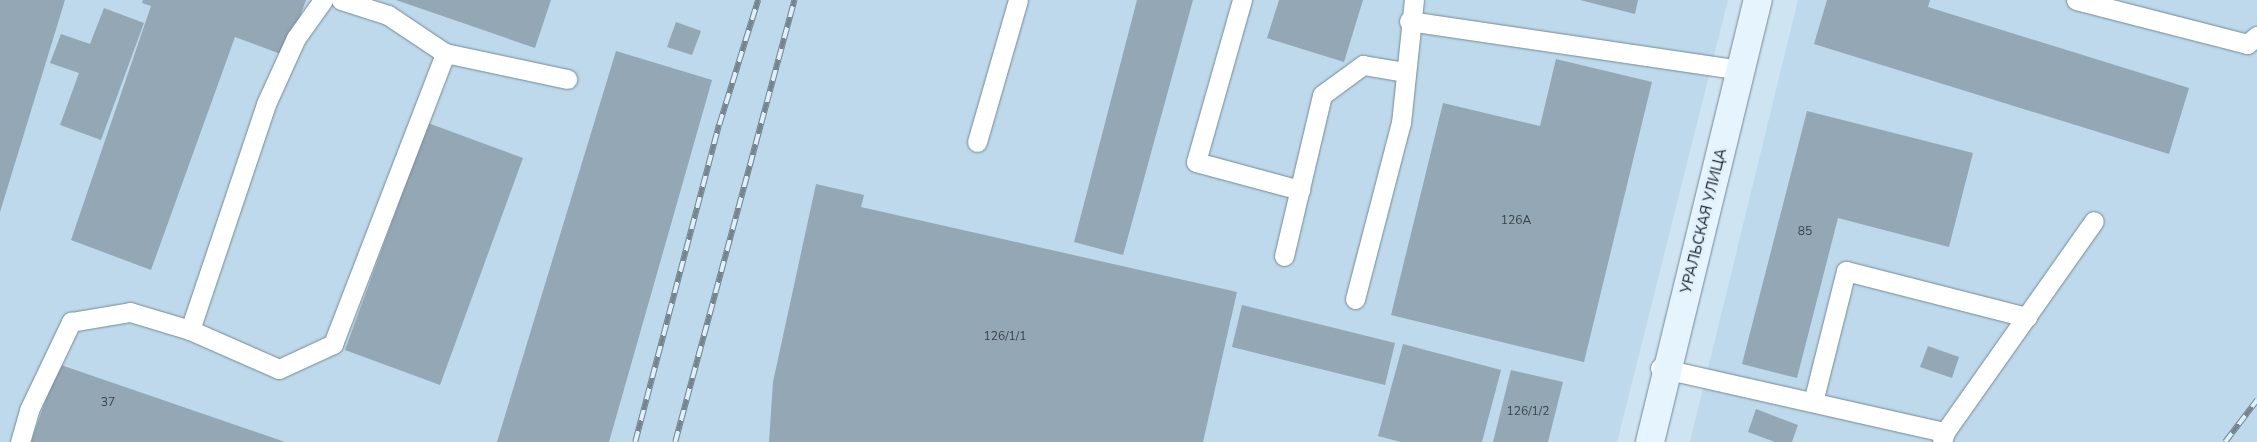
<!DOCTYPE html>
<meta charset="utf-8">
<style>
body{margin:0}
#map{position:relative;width:2257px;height:442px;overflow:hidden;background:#cfe4f2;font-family:"Nunito Sans",sans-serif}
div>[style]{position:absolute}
.built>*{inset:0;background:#bdd9eb}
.building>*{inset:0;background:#93a7b4}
.roads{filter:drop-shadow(0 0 1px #758995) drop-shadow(0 0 1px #758995)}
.service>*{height:19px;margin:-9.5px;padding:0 9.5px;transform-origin:9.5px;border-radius:9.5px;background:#fff}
.secondary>*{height:28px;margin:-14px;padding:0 14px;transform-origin:14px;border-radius:14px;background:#e6f4fd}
.rail>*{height:5.5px;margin-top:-2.75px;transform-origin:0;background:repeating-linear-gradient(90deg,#dff0fc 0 11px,#75848d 0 22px);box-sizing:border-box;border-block:1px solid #75848d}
span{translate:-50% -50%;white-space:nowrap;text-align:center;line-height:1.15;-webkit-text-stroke:4.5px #dff0fc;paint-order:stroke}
.number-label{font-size:12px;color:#38424a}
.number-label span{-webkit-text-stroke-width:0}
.street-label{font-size:15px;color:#192126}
</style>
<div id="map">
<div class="built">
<i style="clip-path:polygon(0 0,1728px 0,1617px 442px,0 442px)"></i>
<i style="clip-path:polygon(1798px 0,2257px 0,2257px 442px,1690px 442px)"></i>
</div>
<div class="building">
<i style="clip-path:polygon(0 0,65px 0,0 212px)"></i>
<i style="clip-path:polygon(143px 0,306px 0,286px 56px,235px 37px,151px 270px,71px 240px,151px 6px,142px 3px)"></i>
<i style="clip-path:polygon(396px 0,551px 0,535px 48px)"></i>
<i style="clip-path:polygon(1137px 0,1193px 0,1123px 255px,1074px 242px)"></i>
<i style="clip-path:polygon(1279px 0,1363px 0,1344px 62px,1267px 38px)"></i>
<i style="clip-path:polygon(1580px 0,1638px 0,1635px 14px)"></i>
<i style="clip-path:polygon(1827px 0,1930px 0,1928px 7px,2189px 88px,2169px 154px,1814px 44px)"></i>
<i style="clip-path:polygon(104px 8px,144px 23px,101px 140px,60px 125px,79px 73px,50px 63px,61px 34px,90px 44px)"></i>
<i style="clip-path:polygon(676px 22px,701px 31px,692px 55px,667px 47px)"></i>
<i style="clip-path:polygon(616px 51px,712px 80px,609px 442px,497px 442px)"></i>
<i style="clip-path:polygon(1556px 59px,1652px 82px,1584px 362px,1391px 315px,1443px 103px,1540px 126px)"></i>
<i style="clip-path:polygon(1807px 111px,1973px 153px,1949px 247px,1838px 218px,1797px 378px,1742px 364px)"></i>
<i style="clip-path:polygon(428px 123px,523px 158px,440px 385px,345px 350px)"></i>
<i style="clip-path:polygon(816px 184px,864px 195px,861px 207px,1237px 292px,1203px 442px,769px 442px,773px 382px)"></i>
<i style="clip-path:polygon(1242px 305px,1395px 343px,1385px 385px,1232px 347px)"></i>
<i style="clip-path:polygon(1403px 344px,1501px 370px,1482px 442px,1401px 442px,1378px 436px)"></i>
<i style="clip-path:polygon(1928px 346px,1959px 357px,1952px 378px,1920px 367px)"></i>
<i style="clip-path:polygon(58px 364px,285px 442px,31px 442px)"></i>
<i style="clip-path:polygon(1511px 370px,1563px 382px,1548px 442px,1493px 442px)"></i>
<i style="clip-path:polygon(1756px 409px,1798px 425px,1792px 442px,1775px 442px,1748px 432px)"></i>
</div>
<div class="roads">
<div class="service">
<i style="left:341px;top:0;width:49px;rotate:17.7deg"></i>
<i style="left:388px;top:15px;width:69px;rotate:33.7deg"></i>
<i style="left:1242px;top:0;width:168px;rotate:105.9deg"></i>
<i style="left:1196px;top:162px;width:108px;rotate:15.1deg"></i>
<i style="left:2076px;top:0;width:177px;rotate:14.4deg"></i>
<i style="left:2247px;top:44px;width:13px;rotate:-39deg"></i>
<i style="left:1409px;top:21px;width:328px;rotate:8.4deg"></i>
<i style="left:977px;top:142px;width:148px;rotate:-73.9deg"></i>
<i style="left:1284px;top:256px;width:165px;rotate:-76.7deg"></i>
<i style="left:1322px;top:95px;width:51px;rotate:-36.2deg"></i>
<i style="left:1363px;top:65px;width:43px;rotate:9.5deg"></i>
<i style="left:1355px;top:299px;width:182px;rotate:-75.4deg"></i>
<i style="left:1401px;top:123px;width:124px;rotate:-84deg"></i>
<i style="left:190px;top:330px;width:238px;rotate:-71.4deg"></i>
<i style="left:266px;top:104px;width:72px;rotate:-65.6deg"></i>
<i style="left:296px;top:38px;width:47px;rotate:-54.6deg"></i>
<i style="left:1660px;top:368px;width:292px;rotate:12.7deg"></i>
<i style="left:1813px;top:402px;width:135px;rotate:-75.9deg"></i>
<i style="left:1846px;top:271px;width:187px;rotate:14.3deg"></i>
<i style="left:20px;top:442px;width:33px;rotate:-74deg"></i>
<i style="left:29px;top:410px;width:98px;rotate:-64.5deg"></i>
<i style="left:71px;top:322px;width:60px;rotate:-9.6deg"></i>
<i style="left:130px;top:312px;width:63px;rotate:16.7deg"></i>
<i style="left:190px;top:330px;width:97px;rotate:23.7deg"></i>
<i style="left:279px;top:369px;width:60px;rotate:-24.8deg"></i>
<i style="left:333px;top:344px;width:312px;rotate:-68.9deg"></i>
<i style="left:445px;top:53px;width:125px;rotate:12deg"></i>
<i style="left:1942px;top:442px;width:10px;rotate:-73deg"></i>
<i style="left:1945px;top:432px;width:258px;rotate:-54.8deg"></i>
</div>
<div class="secondary">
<i style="left:1650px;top:442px;width:455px;rotate:-76.3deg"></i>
</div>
</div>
<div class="rail">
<i style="left:635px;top:442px;width:328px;rotate:-75.2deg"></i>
<i style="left:719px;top:125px;width:131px;rotate:-72.7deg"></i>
<i style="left:675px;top:442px;width:458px;rotate:-74.9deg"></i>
<i style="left:2225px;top:442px;width:53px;rotate:-52.7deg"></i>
</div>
<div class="number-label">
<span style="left:1516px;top:221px">126А</span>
<span style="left:1805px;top:232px">85</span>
<span style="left:1005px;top:337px">126/1/1</span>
<span style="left:108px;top:403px">37</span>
<span style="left:1528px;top:412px">126/1/2</span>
</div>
<div class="street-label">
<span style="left:1704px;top:221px;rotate:-76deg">УРАЛЬСКАЯ УЛИЦА</span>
</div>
</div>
